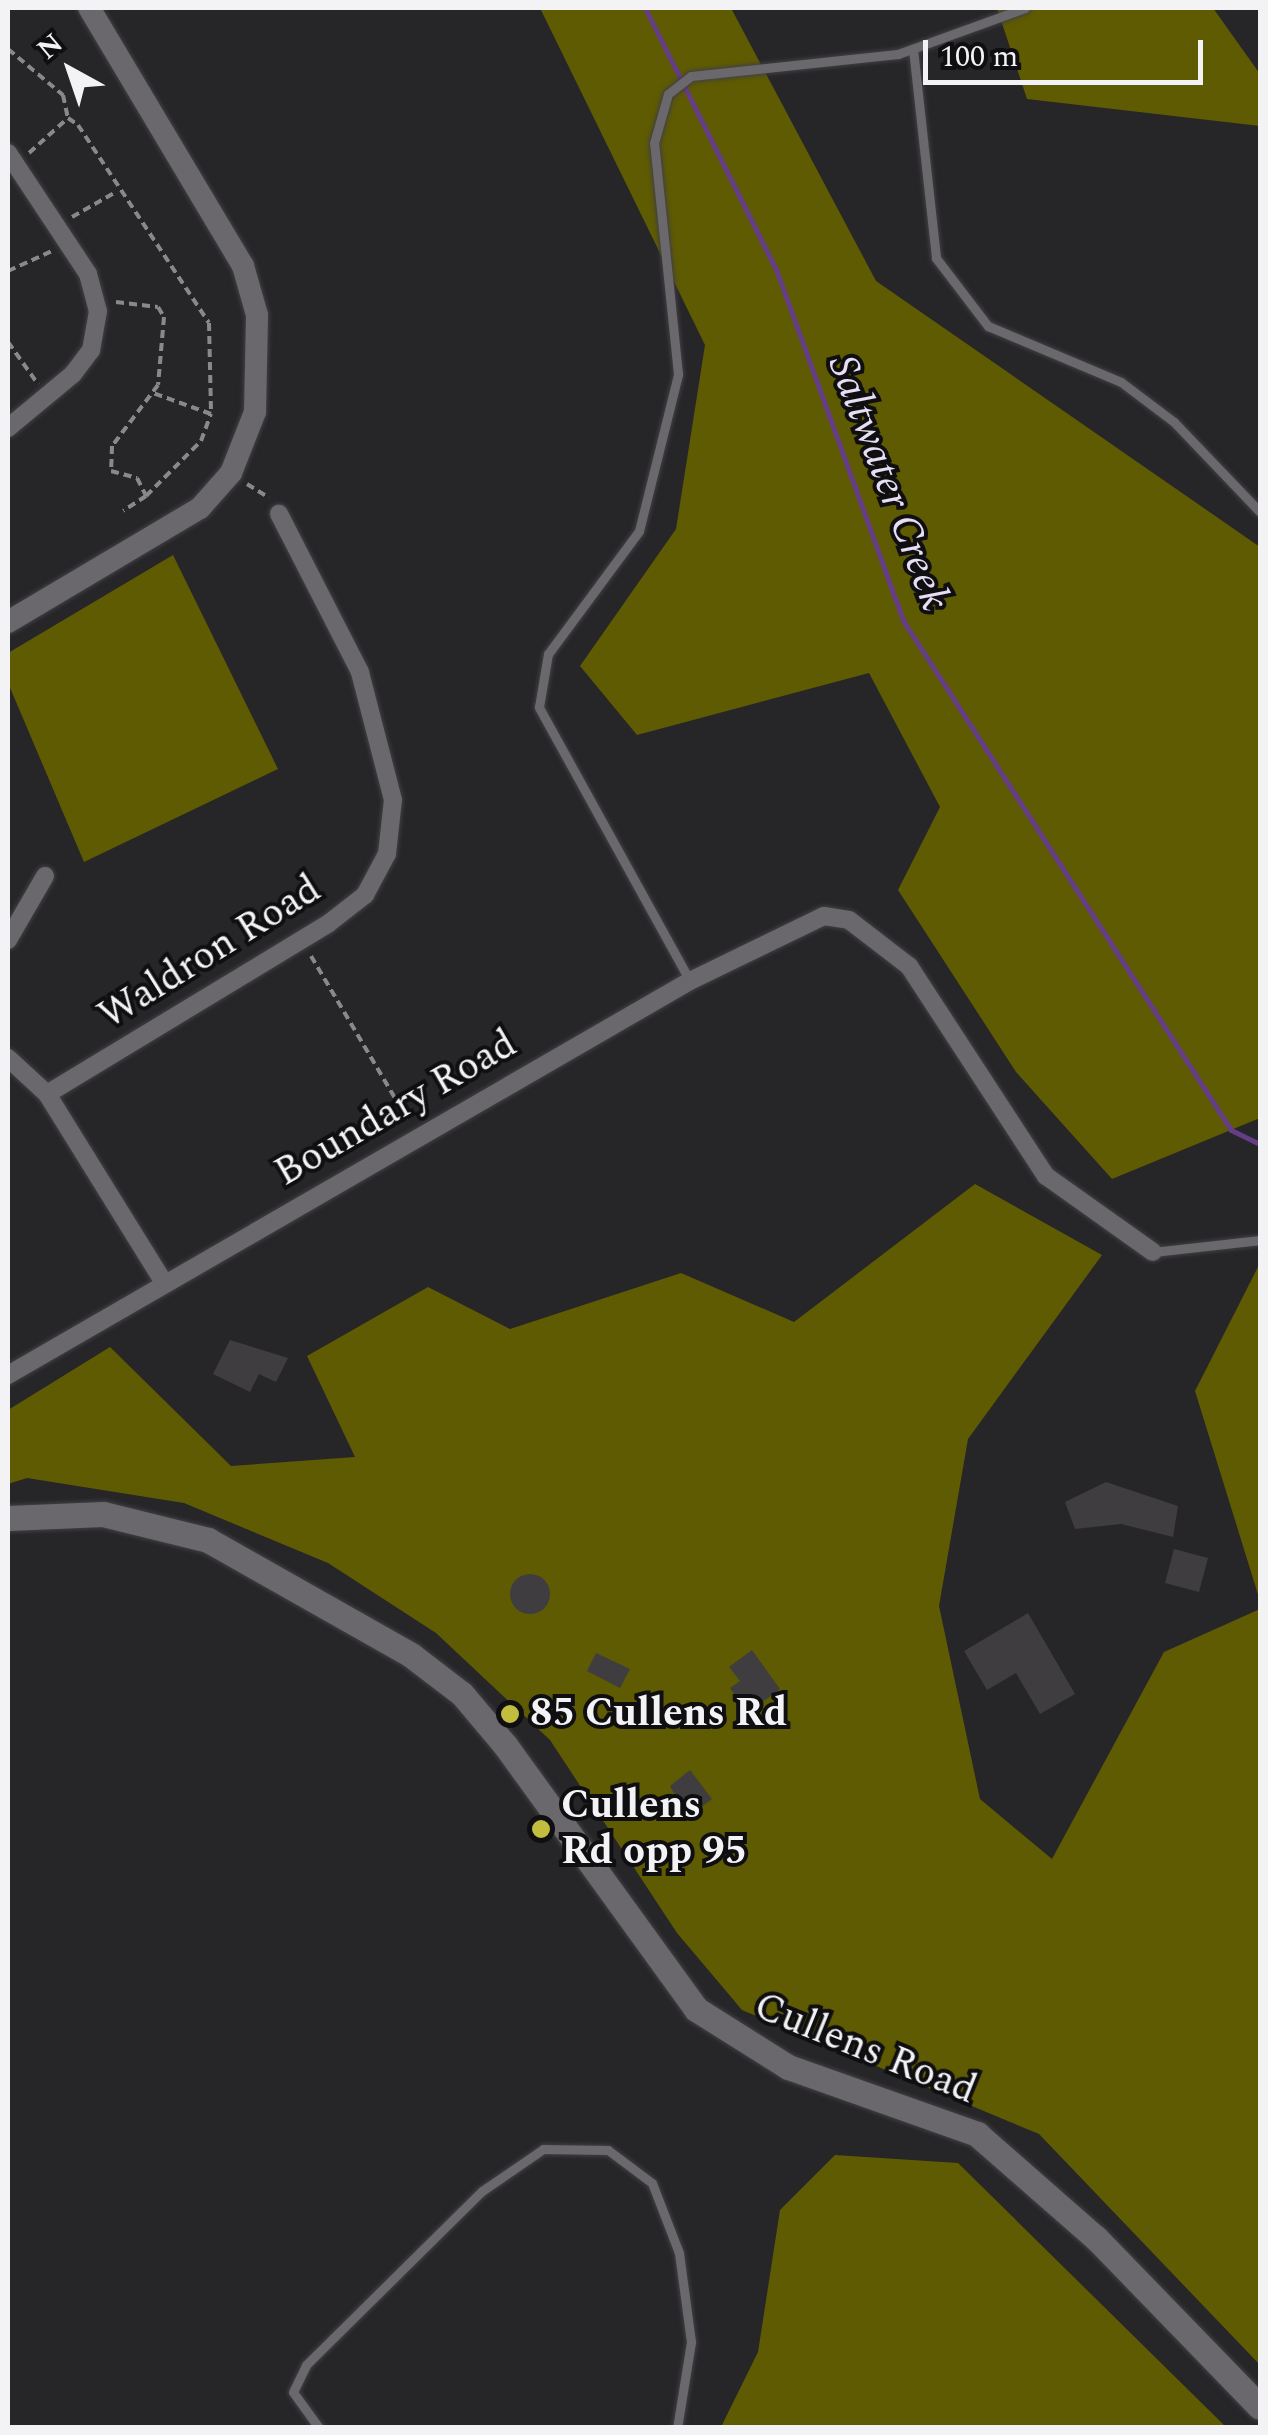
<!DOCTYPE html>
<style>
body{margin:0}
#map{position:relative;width:1268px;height:2435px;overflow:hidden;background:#262528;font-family:Spectral,serif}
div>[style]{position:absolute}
.forest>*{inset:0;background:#5f5b02}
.stream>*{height:5px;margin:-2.5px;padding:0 2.5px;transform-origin:2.5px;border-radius:2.5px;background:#653d87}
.building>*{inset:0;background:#3f3d40}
.round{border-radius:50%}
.path>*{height:4px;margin-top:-2px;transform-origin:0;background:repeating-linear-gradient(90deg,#89888b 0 8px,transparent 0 13px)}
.roads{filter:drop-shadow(0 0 2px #414043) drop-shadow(0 0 2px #414043)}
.service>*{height:9px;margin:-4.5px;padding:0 4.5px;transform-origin:4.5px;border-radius:4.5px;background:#6a686c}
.minor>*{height:18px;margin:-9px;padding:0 9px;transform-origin:9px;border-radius:9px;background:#6a686c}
.tertiary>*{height:22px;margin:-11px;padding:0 11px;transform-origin:11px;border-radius:11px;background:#6a686c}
.secondary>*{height:25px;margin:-12.5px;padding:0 12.5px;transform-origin:12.5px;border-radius:12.5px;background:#6a686c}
.dots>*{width:28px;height:28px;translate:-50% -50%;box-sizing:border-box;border:5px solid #0f0e10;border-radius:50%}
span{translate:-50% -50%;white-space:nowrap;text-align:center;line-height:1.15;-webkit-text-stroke:8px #0f0e10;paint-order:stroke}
.street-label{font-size:40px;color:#f3f2f4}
.poi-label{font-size:40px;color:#f3f2f4;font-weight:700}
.left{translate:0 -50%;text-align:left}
.water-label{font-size:42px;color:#e8def3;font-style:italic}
.frame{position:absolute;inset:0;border:10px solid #f3f2f4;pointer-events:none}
.north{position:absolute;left:20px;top:20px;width:100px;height:100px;-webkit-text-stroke:8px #0f0e10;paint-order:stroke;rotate:320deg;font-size:28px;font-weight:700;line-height:40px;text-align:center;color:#f3f2f4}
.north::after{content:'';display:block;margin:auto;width:35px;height:45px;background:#f3f2f4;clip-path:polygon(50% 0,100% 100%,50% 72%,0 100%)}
.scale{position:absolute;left:923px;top:40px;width:280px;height:45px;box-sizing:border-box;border:5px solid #f3f2f4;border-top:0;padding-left:12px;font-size:30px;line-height:35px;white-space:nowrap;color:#f3f2f4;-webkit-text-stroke:8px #0f0e10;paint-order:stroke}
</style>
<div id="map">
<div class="forest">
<i style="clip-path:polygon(540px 8px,731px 8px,876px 281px,1260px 547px,1260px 1118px,1112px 1179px,1016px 1072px,898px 890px,940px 807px,869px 673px,637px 735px,580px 666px,676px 529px,705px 345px)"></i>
<i style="clip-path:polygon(997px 8px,1213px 8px,1260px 74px,1260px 126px,1027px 99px)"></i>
<i style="clip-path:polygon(173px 555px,278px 769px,84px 862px,8px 683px,8px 653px)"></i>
<i style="clip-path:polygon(975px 1184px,1102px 1255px,968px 1439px,939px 1606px,980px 1799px,1052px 1859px,1164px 1652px,1260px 1609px,1260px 2365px,1039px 2134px,742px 2010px,677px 1933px,550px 1740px,436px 1633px,328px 1563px,184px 1503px,27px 1478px,8px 1484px,8px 1410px,110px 1347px,231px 1466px,355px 1457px,307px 1356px,428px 1287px,510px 1329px,681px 1273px,794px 1322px)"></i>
<i style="clip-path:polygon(1260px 1263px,1260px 1601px,1195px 1391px)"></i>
<i style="clip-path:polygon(835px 2155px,958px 2163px,1226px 2427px,721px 2427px,758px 2352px,780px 2210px)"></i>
</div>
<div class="stream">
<i style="left:645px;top:8px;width:295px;rotate:63.4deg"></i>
<i style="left:777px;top:272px;width:372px;rotate:70.1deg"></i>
<i style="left:904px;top:622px;width:604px;rotate:57.23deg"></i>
<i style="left:1231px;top:1130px;width:32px;rotate:26deg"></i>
</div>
<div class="building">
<i style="clip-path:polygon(230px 1340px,288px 1358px,276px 1382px,259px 1374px,250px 1392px,213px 1374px)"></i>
<i style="clip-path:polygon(1106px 1482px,1178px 1506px,1173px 1537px,1121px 1524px,1075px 1529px,1065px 1502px)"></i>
<i style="clip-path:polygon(1174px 1549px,1208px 1558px,1199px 1592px,1165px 1583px)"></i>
<i class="round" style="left:510px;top:1574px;width:40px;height:40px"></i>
<i style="clip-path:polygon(1028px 1613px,1075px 1694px,1040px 1714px,1016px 1673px,987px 1690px,964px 1651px)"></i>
<i style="clip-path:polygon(752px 1650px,780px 1689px,748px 1713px,730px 1688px,740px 1681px,729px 1667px)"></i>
<i style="clip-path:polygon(596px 1653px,630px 1669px,620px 1688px,587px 1671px)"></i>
<i style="clip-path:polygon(690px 1770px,712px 1799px,688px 1817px,670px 1786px)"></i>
</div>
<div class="path">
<i style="left:8px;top:49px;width:72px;rotate:39.9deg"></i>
<i style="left:63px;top:95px;width:24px;rotate:78deg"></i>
<i style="left:29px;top:153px;width:52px;rotate:-41.9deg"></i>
<i style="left:68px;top:118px;width:12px;rotate:35deg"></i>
<i style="left:78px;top:125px;width:237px;rotate:56.5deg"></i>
<i style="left:209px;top:323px;width:91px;rotate:88.7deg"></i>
<i style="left:211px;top:414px;width:62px;rotate:-160.1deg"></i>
<i style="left:72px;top:217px;width:51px;rotate:-29.6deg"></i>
<i style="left:8px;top:271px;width:48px;rotate:-24.4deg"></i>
<i style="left:116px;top:302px;width:42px;rotate:6.8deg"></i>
<i style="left:158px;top:307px;width:12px;rotate:59deg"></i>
<i style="left:164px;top:317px;width:68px;rotate:95deg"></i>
<i style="left:158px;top:385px;width:76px;rotate:127deg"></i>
<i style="left:112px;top:446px;width:25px;rotate:92deg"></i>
<i style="left:111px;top:471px;width:27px;rotate:15deg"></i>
<i style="left:137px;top:478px;width:20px;rotate:63deg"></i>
<i style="left:146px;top:496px;width:27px;rotate:147deg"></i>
<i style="left:8px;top:342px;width:52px;rotate:54.5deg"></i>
<i style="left:247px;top:484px;width:26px;rotate:32deg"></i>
<i style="left:146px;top:496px;width:78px;rotate:-45deg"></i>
<i style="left:201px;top:441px;width:29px;rotate:-70deg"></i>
<i style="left:311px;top:956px;width:191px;rotate:59.4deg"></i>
</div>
<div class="roads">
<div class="service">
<i style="left:913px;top:49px;width:210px;rotate:83.7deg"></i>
<i style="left:936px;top:258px;width:86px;rotate:52.6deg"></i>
<i style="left:988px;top:326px;width:144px;rotate:22.8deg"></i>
<i style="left:1121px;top:382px;width:66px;rotate:37deg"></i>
<i style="left:1174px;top:422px;width:124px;rotate:46.3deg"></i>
<i style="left:690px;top:981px;width:313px;rotate:-118.9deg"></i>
<i style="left:539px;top:707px;width:54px;rotate:-80.4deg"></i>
<i style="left:548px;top:654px;width:153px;rotate:-53.5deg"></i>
<i style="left:639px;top:531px;width:162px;rotate:-76deg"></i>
<i style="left:678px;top:374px;width:232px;rotate:-95.9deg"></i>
<i style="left:654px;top:143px;width:51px;rotate:-74.1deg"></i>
<i style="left:668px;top:94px;width:29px;rotate:-38deg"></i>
<i style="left:691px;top:76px;width:208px;rotate:-6.1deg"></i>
<i style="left:898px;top:54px;width:135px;rotate:-19.9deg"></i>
<i style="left:1153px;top:1252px;width:108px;rotate:-6.4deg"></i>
<i style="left:319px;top:2428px;width:44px;rotate:-125.8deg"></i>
<i style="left:293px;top:2392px;width:30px;rotate:-64deg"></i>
<i style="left:306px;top:2365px;width:247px;rotate:-44.7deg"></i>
<i style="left:482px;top:2191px;width:74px;rotate:-34.5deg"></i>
<i style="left:543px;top:2149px;width:65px;rotate:0.9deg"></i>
<i style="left:608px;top:2150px;width:55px;rotate:36.9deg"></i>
<i style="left:652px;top:2183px;width:75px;rotate:68.9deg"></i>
<i style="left:679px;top:2253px;width:90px;rotate:82.3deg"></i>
<i style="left:691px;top:2342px;width:87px;rotate:99.2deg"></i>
</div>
<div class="minor">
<i style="left:8px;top:153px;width:145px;rotate:56.5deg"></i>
<i style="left:88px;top:274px;width:38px;rotate:75deg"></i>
<i style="left:98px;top:311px;width:40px;rotate:100deg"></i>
<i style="left:91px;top:350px;width:30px;rotate:127deg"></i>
<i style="left:73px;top:374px;width:85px;rotate:140.3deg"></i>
<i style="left:8px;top:940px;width:74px;rotate:-60deg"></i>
<i style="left:8px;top:1058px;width:53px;rotate:42.7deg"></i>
<i style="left:47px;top:1094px;width:222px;rotate:58.2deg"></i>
<i style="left:47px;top:1094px;width:330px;rotate:-31.2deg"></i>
<i style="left:329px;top:923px;width:46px;rotate:-37.9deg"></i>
<i style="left:365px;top:895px;width:47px;rotate:-61.8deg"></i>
<i style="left:387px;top:854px;width:54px;rotate:-83.7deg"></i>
<i style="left:393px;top:800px;width:132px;rotate:-104.5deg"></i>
<i style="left:360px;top:672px;width:178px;rotate:-117.1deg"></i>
<i style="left:8px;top:1375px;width:788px;rotate:-30.02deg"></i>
<i style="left:690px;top:981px;width:149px;rotate:-25.9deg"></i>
<i style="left:824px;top:916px;width:25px;rotate:9deg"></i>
<i style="left:849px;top:920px;width:76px;rotate:37.5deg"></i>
<i style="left:909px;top:966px;width:251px;rotate:56.9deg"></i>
<i style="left:1046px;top:1176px;width:131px;rotate:35.4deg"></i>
</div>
<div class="tertiary">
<i style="left:8px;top:622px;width:223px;rotate:-30.7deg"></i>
<i style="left:200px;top:508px;width:47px;rotate:-48.5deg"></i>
<i style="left:231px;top:473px;width:66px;rotate:-68.5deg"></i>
<i style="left:255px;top:412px;width:97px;rotate:-88.8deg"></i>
<i style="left:257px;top:315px;width:51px;rotate:-105.9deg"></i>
<i style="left:243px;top:266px;width:300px;rotate:-120.8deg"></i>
</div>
<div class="secondary">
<i style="left:8px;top:1518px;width:95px;rotate:-2.4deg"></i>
<i style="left:103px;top:1514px;width:108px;rotate:13.9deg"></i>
<i style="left:208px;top:1540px;width:233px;rotate:29.5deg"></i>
<i style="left:411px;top:1655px;width:64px;rotate:37.4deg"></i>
<i style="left:462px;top:1694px;width:67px;rotate:49.9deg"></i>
<i style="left:505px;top:1745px;width:326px;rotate:54.1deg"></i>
<i style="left:696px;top:2009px;width:109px;rotate:32.2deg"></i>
<i style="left:788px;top:2067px;width:201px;rotate:19.5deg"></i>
<i style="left:977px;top:2134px;width:158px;rotate:41.2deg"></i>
<i style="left:1096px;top:2238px;width:235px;rotate:45.9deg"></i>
</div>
</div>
<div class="dots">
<i style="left:510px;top:1714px;background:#c2bd3f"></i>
<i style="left:541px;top:1829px;background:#c2bd3f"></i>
</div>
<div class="street-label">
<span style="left:210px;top:953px;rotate:-32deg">Waldron Road</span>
<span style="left:396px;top:1109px;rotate:-30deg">Boundary Road</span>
<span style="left:865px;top:2049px;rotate:22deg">Cullens Road</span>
</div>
<div class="poi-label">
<span class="left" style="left:530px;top:1714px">85 Cullens Rd</span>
<span class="left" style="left:561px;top:1829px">Cullens<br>Rd opp 95</span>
</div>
<div class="water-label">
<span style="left:888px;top:483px;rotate:69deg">Saltwater Creek</span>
</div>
<div class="frame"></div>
<div class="north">N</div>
<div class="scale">100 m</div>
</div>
